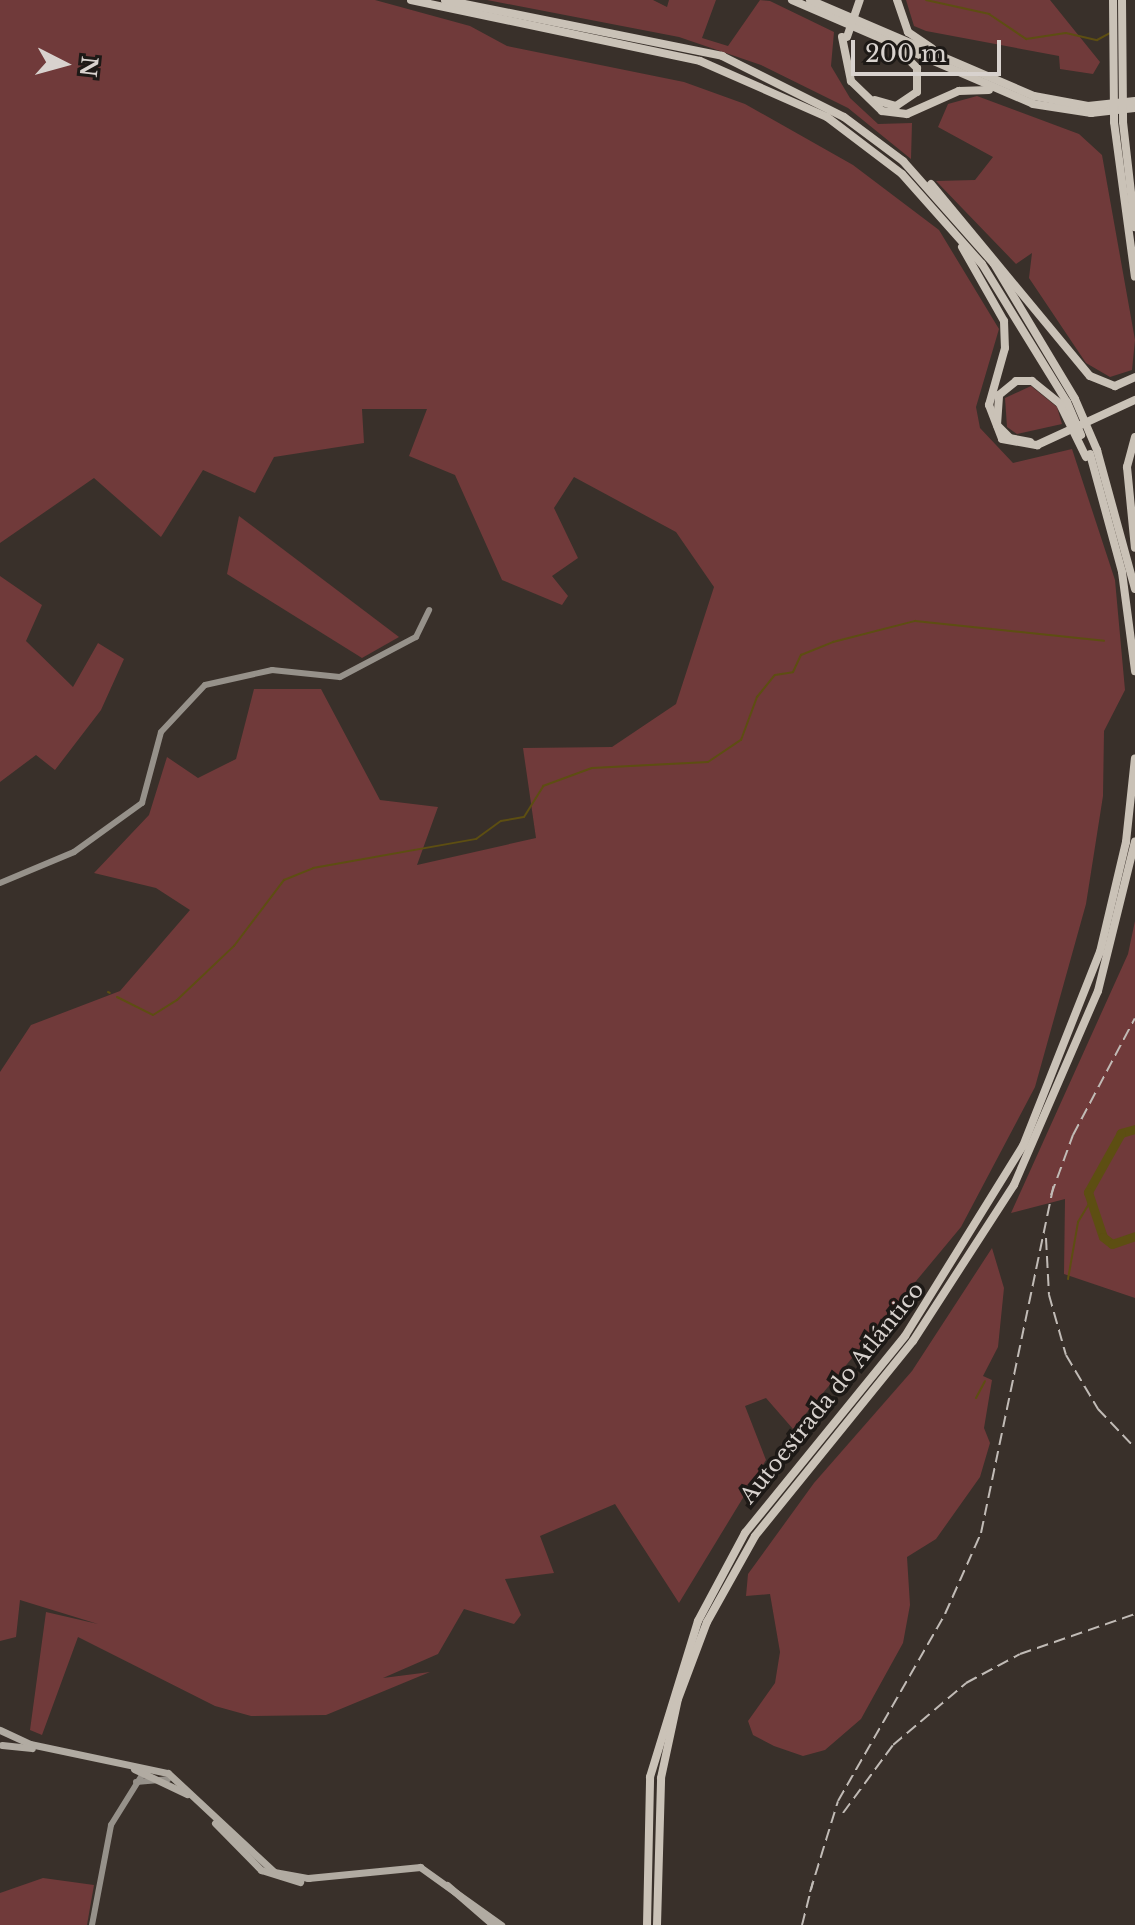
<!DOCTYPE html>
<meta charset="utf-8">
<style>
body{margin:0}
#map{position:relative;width:1135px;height:1925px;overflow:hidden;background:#39302a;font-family:"Libre Baskerville",serif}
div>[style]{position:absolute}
.green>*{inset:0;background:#703a3a}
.stream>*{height:2px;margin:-1px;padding:0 1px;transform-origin:1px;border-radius:1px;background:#5d4e12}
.river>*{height:9px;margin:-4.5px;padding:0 4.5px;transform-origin:4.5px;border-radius:4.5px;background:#5d4e12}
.secondary>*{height:6px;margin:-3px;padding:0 3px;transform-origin:3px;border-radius:3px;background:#96918a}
.primary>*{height:7px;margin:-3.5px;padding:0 3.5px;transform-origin:3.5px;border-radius:3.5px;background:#b1aba2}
.highway>*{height:8px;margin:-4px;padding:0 4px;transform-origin:4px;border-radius:4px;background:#cac2b7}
.rail>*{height:2px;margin-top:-1px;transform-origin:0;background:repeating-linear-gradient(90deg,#c1bbb6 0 12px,transparent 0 18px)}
.highway-bridge>*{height:8px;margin:-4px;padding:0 4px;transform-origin:4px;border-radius:4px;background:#cac2b7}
span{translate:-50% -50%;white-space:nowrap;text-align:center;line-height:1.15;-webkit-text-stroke:7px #1d1916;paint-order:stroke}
.street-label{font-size:22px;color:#d8d2ce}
.north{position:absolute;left:24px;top:24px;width:80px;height:80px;-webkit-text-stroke:6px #1d1916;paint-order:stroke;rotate:96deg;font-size:22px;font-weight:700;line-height:32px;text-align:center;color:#d8d2ce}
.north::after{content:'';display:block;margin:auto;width:28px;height:36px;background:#d8d2ce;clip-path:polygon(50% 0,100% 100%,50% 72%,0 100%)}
.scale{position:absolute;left:851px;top:40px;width:150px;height:36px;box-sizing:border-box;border:4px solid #d8d2ce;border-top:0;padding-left:10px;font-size:24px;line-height:28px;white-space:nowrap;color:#d8d2ce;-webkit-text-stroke:6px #1d1916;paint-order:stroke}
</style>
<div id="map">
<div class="green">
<i style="clip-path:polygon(0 0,375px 0,470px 26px,507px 46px,684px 82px,745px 104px,853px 165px,939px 230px,999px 329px,976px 407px,980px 428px,1013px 463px,1072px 449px,1115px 580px,1125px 690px,1104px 731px,1103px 796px,1086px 904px,1035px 1087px,961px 1227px,793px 1429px,766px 1398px,745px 1406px,766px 1460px,679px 1603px,615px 1504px,540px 1536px,554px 1573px,505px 1579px,521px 1615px,514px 1624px,464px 1609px,438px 1654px,383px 1678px,430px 1672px,326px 1715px,251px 1716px,215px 1706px,78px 1637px,42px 1735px,30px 1730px,46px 1612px,98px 1624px,20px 1600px,16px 1637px,0 1641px,0 1072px,31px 1025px,120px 991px,190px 910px,156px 888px,94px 873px,149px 815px,167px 757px,198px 778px,236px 759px,254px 689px,321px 689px,380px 800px,438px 807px,417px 865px,536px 838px,523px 748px,612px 747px,676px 704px,714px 587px,676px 532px,574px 477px,554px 508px,578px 558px,552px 576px,568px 596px,562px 605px,502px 580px,455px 475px,409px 456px,427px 409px,362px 409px,364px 443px,274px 457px,255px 493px,203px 470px,161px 537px,94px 478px,0 543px)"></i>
<i style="clip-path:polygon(487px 0,653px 0,667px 7px,669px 0,716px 0,702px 38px,728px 46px,760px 0,770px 1px,834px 32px,831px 66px,850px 98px,878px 124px,912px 123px,911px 159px,848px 108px,761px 65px,679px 37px)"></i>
<i style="clip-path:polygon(906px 0,1050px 0,1100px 62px,1093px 74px,1060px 69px,1059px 56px,926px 31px,914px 26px)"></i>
<i style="clip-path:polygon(977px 96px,1079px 134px,1102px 155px,1135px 340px,1132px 370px,1110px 377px,1086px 363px,1029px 278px,1032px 253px,1016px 264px,936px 181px,975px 180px,993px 157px,938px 127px,948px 104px)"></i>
<i style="clip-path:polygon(1031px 386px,1057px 407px,1062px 424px,1017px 434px,1007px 427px,1005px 398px)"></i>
<i style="clip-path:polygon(239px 516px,399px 637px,362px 658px,227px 574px)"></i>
<i style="clip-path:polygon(0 576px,42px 605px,26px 641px,73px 687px,98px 643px,124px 659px,101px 710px,55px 770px,36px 755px,0 782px)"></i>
<i style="clip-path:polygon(1135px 921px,1135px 1298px,1064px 1274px,1065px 1199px,1011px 1213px,1128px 954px)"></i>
<i style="clip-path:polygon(992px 1248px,1004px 1288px,998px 1347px,983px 1376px,992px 1380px,984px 1428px,990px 1443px,980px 1477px,936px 1539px,907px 1557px,910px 1605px,903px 1643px,861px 1719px,825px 1750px,803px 1756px,774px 1746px,753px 1735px,748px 1721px,775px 1683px,780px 1652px,770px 1594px,746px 1596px,748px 1574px,814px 1483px,912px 1371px)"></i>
<i style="clip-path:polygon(43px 1878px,94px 1885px,87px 1925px,0 1925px,0 1893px)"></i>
</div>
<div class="stream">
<i style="left:926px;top:0;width:65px;rotate:12.5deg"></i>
<i style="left:989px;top:14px;width:45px;rotate:34deg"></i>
<i style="left:1026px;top:39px;width:40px;rotate:-8.5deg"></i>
<i style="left:1066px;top:33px;width:32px;rotate:13deg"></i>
<i style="left:1097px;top:40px;width:15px;rotate:-28deg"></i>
<i style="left:108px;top:992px;width:2px;rotate:27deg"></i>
<i style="left:117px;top:997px;width:40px;rotate:26.6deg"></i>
<i style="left:153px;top:1015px;width:28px;rotate:-32deg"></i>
<i style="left:177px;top:1000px;width:79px;rotate:-43.5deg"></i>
<i style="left:234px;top:946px;width:83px;rotate:-52.9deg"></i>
<i style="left:284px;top:880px;width:31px;rotate:-22deg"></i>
<i style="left:313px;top:868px;width:166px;rotate:-10.1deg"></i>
<i style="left:476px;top:839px;width:31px;rotate:-36deg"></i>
<i style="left:501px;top:821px;width:23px;rotate:-10deg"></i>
<i style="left:524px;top:817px;width:36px;rotate:-58deg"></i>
<i style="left:543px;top:786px;width:52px;rotate:-20.2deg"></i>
<i style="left:592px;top:768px;width:116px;rotate:-3deg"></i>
<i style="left:708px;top:762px;width:40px;rotate:-34deg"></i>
<i style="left:741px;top:740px;width:46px;rotate:-69.6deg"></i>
<i style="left:757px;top:697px;width:28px;rotate:-51deg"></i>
<i style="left:775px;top:675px;width:18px;rotate:-9deg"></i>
<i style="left:793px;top:672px;width:19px;rotate:-65deg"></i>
<i style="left:801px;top:655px;width:35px;rotate:-22deg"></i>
<i style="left:833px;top:642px;width:85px;rotate:-14.4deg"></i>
<i style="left:915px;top:621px;width:190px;rotate:6deg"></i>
<i style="left:1068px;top:1279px;width:58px;rotate:-80deg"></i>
<i style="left:1078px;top:1222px;width:21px;rotate:-59deg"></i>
<i style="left:976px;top:1398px;width:19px;rotate:-62deg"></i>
</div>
<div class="river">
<i style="left:1135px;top:1129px;width:15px;rotate:164deg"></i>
<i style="left:1121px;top:1133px;width:68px;rotate:119.2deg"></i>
<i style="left:1088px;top:1192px;width:47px;rotate:71.6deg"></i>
<i style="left:1103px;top:1237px;width:11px;rotate:38deg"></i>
<i style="left:1112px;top:1244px;width:24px;rotate:-19deg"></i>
</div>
<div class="secondary">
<i style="left:0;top:883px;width:80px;rotate:-22.7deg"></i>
<i style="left:74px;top:852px;width:84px;rotate:-35.8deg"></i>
<i style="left:142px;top:803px;width:73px;rotate:-75deg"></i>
<i style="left:161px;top:732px;width:64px;rotate:-46.9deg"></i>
<i style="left:205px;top:685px;width:69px;rotate:-12.6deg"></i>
<i style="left:272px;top:670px;width:68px;rotate:5.9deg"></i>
<i style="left:340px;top:677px;width:86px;rotate:-27.8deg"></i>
<i style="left:416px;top:637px;width:30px;rotate:-64deg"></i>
<i style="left:136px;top:1782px;width:32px;rotate:-5deg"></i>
<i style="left:92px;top:1925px;width:102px;rotate:-79.2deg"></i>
<i style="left:111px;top:1825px;width:62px;rotate:-58.1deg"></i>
</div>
<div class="primary">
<i style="left:0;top:1730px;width:33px;rotate:25deg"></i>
<i style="left:30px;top:1744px;width:141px;rotate:11.9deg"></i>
<i style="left:168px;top:1773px;width:145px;rotate:43deg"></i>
<i style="left:274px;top:1872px;width:35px;rotate:10deg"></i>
<i style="left:308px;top:1878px;width:113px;rotate:-5.6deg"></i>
<i style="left:420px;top:1867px;width:100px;rotate:35.6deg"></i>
<i style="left:2px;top:1745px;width:30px;rotate:6deg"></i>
<i style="left:134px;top:1769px;width:59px;rotate:25.3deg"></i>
<i style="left:215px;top:1823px;width:66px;rotate:45.6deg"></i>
<i style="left:261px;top:1870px;width:41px;rotate:17.1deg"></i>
<i style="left:447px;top:1885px;width:61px;rotate:41deg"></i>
</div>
<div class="highway">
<i style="left:411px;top:0;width:295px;rotate:11.9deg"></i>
<i style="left:700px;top:61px;width:139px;rotate:23.8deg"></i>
<i style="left:827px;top:117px;width:94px;rotate:37.2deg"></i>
<i style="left:902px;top:174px;width:120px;rotate:48.4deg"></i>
<i style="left:982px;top:264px;width:162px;rotate:58.4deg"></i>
<i style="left:445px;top:0;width:283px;rotate:11.4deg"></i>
<i style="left:722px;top:56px;width:136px;rotate:26.6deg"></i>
<i style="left:844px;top:117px;width:74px;rotate:36.7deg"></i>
<i style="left:903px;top:161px;width:137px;rotate:48.5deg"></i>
<i style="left:994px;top:264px;width:157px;rotate:59deg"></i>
<i style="left:792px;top:0;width:262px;rotate:23.3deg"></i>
<i style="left:1033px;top:104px;width:59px;rotate:8.8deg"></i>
<i style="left:1091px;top:113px;width:44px;rotate:-6.5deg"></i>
<i style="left:810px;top:0;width:244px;rotate:23.2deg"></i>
<i style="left:1034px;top:96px;width:55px;rotate:10.5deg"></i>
<i style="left:1088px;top:106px;width:47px;rotate:-6.1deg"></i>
<i style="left:897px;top:0;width:34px;rotate:71deg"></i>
<i style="left:908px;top:32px;width:29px;rotate:34deg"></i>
<i style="left:842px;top:37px;width:45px;rotate:78.4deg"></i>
<i style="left:851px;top:81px;width:43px;rotate:44.1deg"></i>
<i style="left:882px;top:111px;width:25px;rotate:7deg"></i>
<i style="left:907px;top:114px;width:57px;rotate:-23.9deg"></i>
<i style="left:959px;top:91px;width:30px;rotate:-2deg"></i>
<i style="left:875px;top:100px;width:22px;rotate:16deg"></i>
<i style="left:896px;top:106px;width:25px;rotate:-34deg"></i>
<i style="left:917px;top:92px;width:24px;rotate:-90deg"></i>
<i style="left:917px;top:68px;width:24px;rotate:-135deg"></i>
<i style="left:1114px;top:122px;width:156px;rotate:82.3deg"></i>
<i style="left:1123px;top:122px;width:106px;rotate:83.5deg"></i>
<i style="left:931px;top:184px;width:249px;rotate:50.4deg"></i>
<i style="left:1090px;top:376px;width:27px;rotate:22deg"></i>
<i style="left:1115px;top:386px;width:22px;rotate:-24deg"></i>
<i style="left:962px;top:247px;width:85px;rotate:60.4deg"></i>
<i style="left:1004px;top:321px;width:27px;rotate:88deg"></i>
<i style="left:1005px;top:348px;width:59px;rotate:105.7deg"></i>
<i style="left:989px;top:405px;width:36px;rotate:69deg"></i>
<i style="left:1002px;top:439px;width:36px;rotate:10deg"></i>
<i style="left:1037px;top:445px;width:108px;rotate:-24.7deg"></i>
<i style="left:1135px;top:437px;width:31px;rotate:105deg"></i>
<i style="left:1127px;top:467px;width:81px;rotate:84.4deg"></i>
<i style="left:1030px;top:442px;width:20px;rotate:-169deg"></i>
<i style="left:1010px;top:438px;width:18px;rotate:-135deg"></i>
<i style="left:997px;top:425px;width:30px;rotate:-86deg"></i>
<i style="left:999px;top:395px;width:22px;rotate:-39deg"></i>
<i style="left:1016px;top:381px;width:16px"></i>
<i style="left:1032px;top:381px;width:36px;rotate:39deg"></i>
<i style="left:1097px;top:450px;width:144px;rotate:74.7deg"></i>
<i style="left:1090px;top:454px;width:122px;rotate:74.8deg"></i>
<i style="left:1122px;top:572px;width:100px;rotate:82.5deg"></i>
<i style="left:647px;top:1925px;width:148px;rotate:-88.8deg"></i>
<i style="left:650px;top:1777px;width:163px;rotate:-72.9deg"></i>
<i style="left:698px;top:1621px;width:100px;rotate:-61.9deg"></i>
<i style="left:745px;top:1533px;width:254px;rotate:-50.9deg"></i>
<i style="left:905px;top:1336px;width:224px;rotate:-58.2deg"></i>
<i style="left:1023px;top:1146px;width:209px;rotate:-68.4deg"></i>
<i style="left:1100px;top:952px;width:113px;rotate:-76.7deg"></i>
<i style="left:1126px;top:842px;width:84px;rotate:-83.9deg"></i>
<i style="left:657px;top:1925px;width:147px;rotate:-88.4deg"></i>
<i style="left:661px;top:1778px;width:81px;rotate:-77.9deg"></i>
<i style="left:678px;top:1699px;width:82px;rotate:-69.4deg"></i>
<i style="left:707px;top:1622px;width:98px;rotate:-60.8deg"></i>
<i style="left:755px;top:1536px;width:251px;rotate:-51deg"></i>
<i style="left:913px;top:1341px;width:186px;rotate:-57.1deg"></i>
<i style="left:1014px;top:1185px;width:211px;rotate:-66.6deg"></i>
<i style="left:1098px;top:991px;width:154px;rotate:-76.1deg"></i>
</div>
<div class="rail">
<i style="left:1051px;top:1195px;width:64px;rotate:-69.9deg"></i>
<i style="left:1073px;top:1135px;width:132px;rotate:-62.1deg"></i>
<i style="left:1046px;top:1238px;width:57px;rotate:87deg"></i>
<i style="left:1049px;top:1295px;width:62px;rotate:74.2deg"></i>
<i style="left:1066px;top:1355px;width:63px;rotate:59.3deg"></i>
<i style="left:1098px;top:1409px;width:54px;rotate:46.5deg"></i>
<i style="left:843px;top:1813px;width:84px;rotate:-53.7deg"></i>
<i style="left:893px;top:1745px;width:96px;rotate:-40.3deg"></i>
<i style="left:966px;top:1683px;width:61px;rotate:-28.2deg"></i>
<i style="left:1020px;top:1654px;width:122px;rotate:-19.2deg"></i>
<i style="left:810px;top:1892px;width:95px;rotate:-72.9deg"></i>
<i style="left:838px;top:1801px;width:215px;rotate:-60.2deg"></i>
<i style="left:945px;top:1614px;width:89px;rotate:-66deg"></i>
<i style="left:981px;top:1533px;width:357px;rotate:-78.2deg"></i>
<i style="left:802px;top:1925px;width:44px;rotate:-75.7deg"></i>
</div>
<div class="highway-bridge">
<i style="left:1113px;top:0;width:122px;rotate:89.5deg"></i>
<i style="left:1122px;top:0;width:122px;rotate:89.5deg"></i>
<i style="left:847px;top:37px;width:39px;rotate:-71deg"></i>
<i style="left:1075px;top:399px;width:56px;rotate:66.7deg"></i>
<i style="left:1067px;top:402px;width:36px;rotate:67deg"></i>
<i style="left:1060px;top:404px;width:59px;rotate:63.9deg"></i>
</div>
<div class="street-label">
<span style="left:832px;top:1393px;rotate:-51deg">Autoestrada do Atlántico</span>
</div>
<div class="north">N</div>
<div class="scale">200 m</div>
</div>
